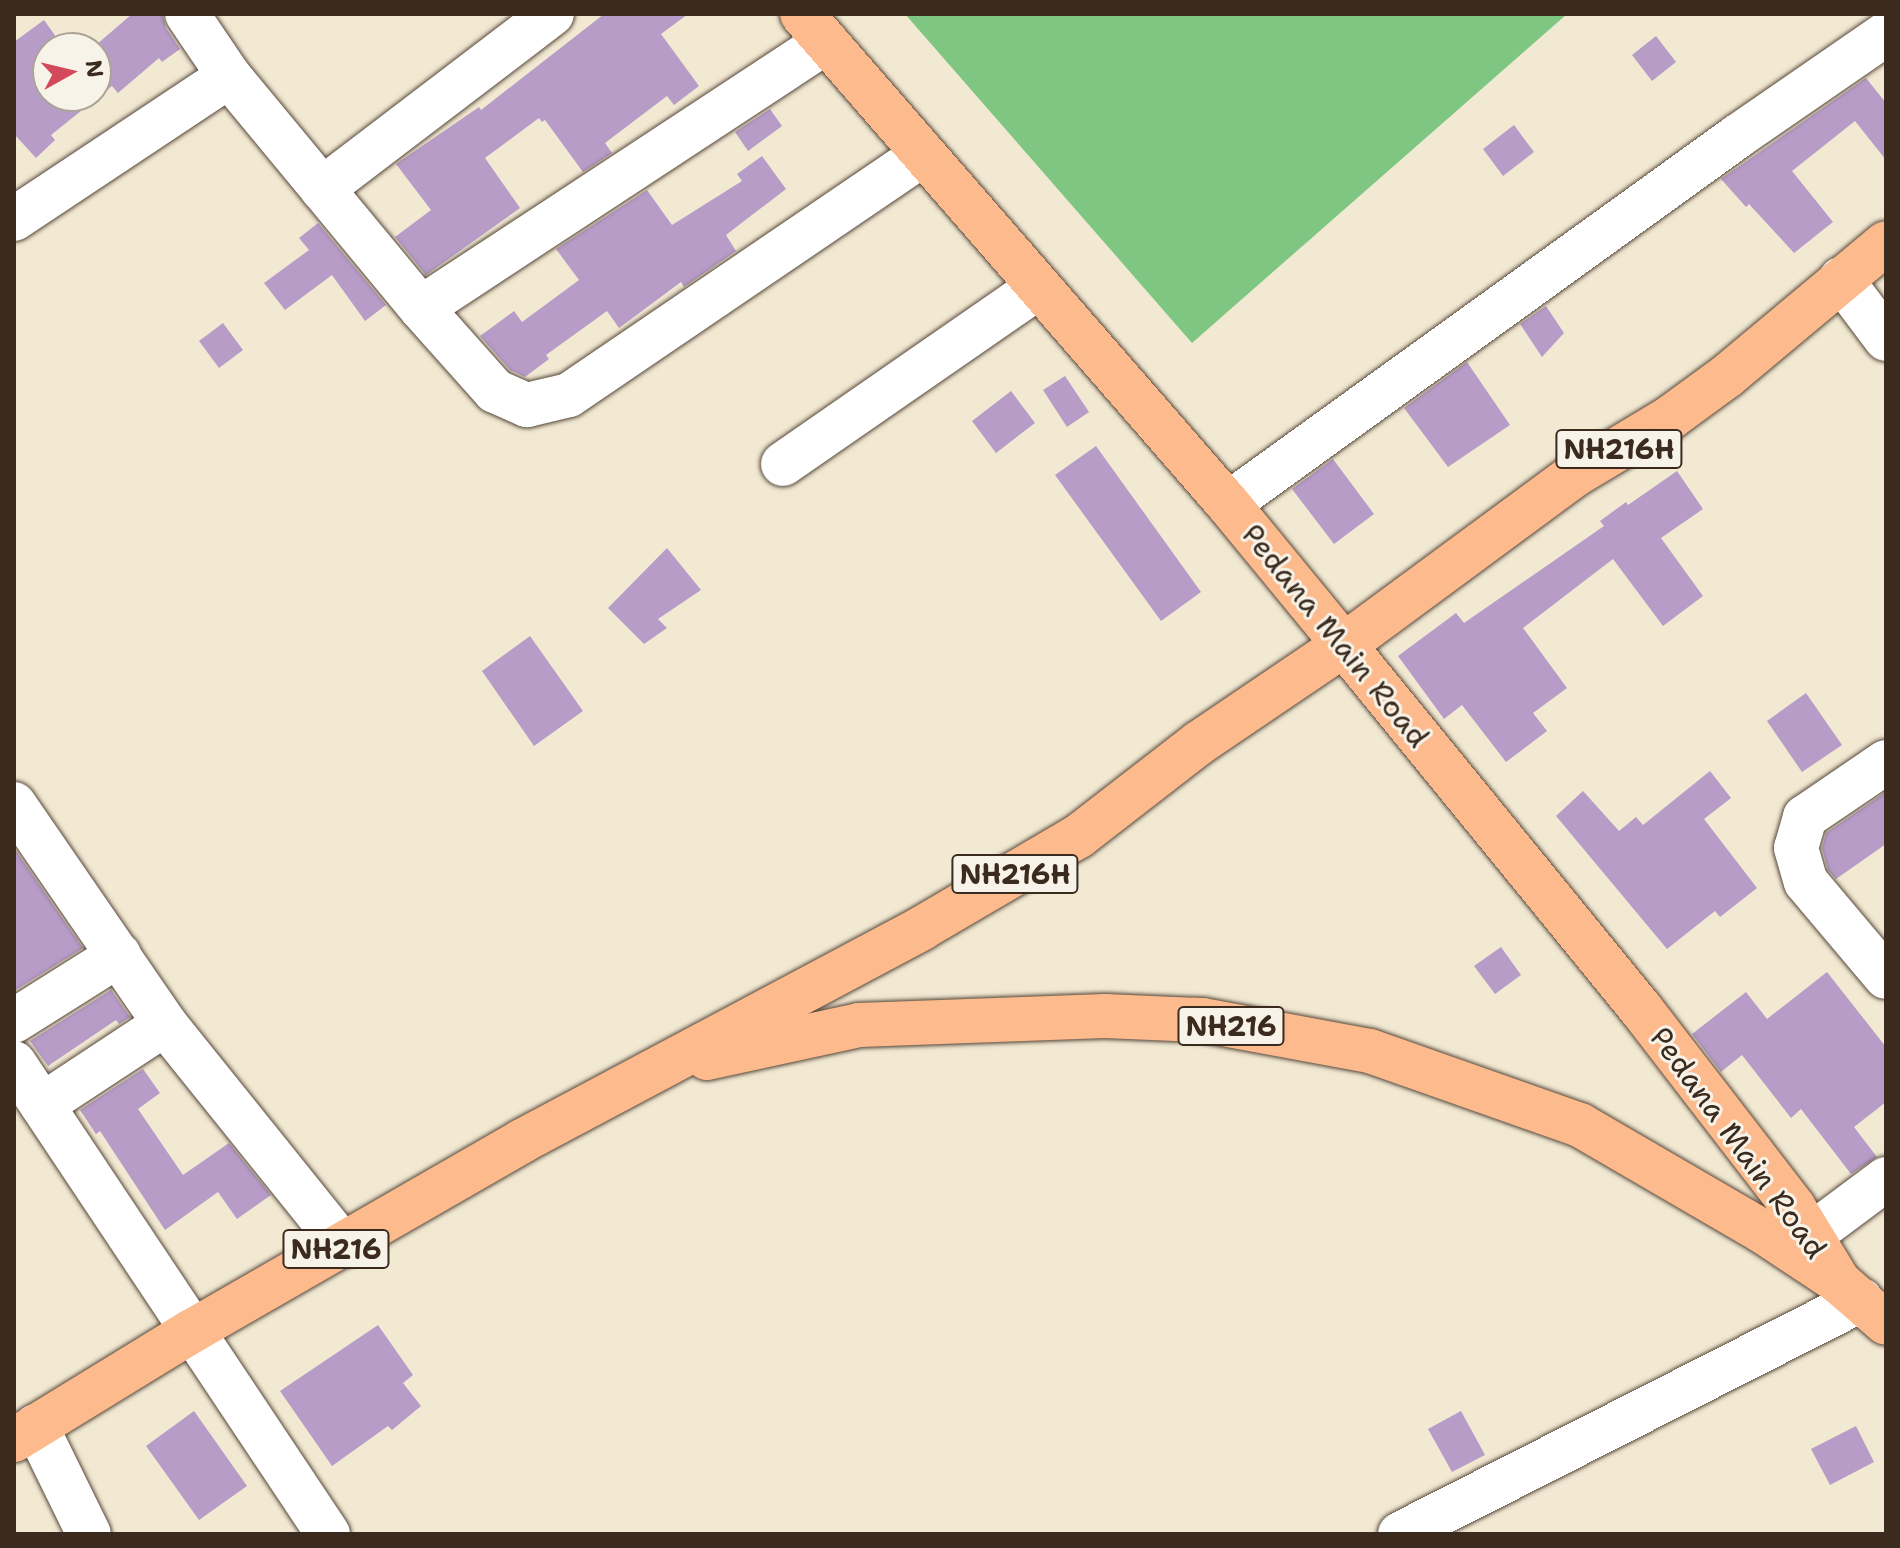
<!DOCTYPE html>
<style>
body{margin:0}
#map{position:relative;width:1900px;height:1548px;overflow:hidden;background:#f2e9d3;font-family:"Shantell Sans",sans-serif}
div>[style]{position:absolute}
.green>*{inset:0;background:#7ec682}
.building>*{inset:0;background:#b79cc8}
.roads{filter:drop-shadow(0 0 2px #564739) drop-shadow(0 0 2px #564739)}
.minor>*{height:44px;margin:-22px;padding:0 22px;transform-origin:22px;border-radius:22px;background:#fff}
.major>*{height:44px;margin:-22px;padding:0 22px;transform-origin:22px;border-radius:22px;background:#fcba8d}
.highway>*{height:44px;margin:-22px;padding:0 22px;transform-origin:22px;border-radius:22px;background:#fcba8d}
span{translate:-50% -50%;white-space:nowrap;text-align:center;line-height:1.15;-webkit-text-stroke:6px #f7f3e8;paint-order:stroke}
.shield-label span{padding:2px 6px;background:#f7f3e8;border:2px solid;border-radius:6px;-webkit-text-stroke-width:0}
.shield-label{font-size:28px;color:#3b2a1e;font-weight:700}
.street-label{font-size:30px;color:#3b2a1e}
.frame{position:absolute;inset:0;border:16px solid #3b2a1e;pointer-events:none}
.north{position:absolute;left:32px;top:32px;width:80px;height:80px;box-sizing:border-box;background:#f7f3e8;border:2px solid #aca397;border-radius:50%;rotate:82deg;font-size:22px;font-weight:700;line-height:32px;text-align:center;color:#3b2a1e}
.north::after{content:'';display:block;margin:auto;width:28px;height:36px;background:#d1495b;clip-path:polygon(50% 0,100% 100%,50% 72%,0 100%)}
</style>
<div id="map">
<div class="green">
<i style="clip-path:polygon(905px 14px,1567px 14px,1192px 343px)"></i>
</div>
<div class="building">
<i style="clip-path:polygon(132px 14px,162px 14px,166px 28px,180px 49px,162px 62px,159px 58px,118px 93px,112px 86px,51px 135px,55px 140px,36px 158px,14px 134px,14px 42px,44px 20px,64px 48px,48px 48px,48px 96px,96px 96px,96px 45px)"></i>
<i style="clip-path:polygon(604px 14px,688px 14px,661px 34px,699px 86px,674px 105px,667px 96px,605px 143px,612px 153px,583px 172px,545px 120px,542px 122px,539px 118px,485px 158px,520px 208px,426px 275px,395px 237px,431px 210px,396px 164px,479px 107px,481px 110px)"></i>
<i style="clip-path:polygon(1656px 36px,1676px 62px,1652px 81px,1632px 55px)"></i>
<i style="clip-path:polygon(1866px 78px,1886px 103px,1886px 160px,1855px 121px,1792px 171px,1833px 222px,1794px 253px,1749px 204px,1746px 207px,1721px 179px)"></i>
<i style="clip-path:polygon(770px 109px,782px 126px,748px 151px,735px 132px)"></i>
<i style="clip-path:polygon(1514px 125px,1534px 152px,1503px 176px,1483px 149px)"></i>
<i style="clip-path:polygon(762px 156px,786px 189px,726px 235px,736px 251px,684px 287px,681px 282px,619px 328px,607px 311px,546px 355px,549px 359px,525px 377px,510px 370px,480px 336px,514px 311px,522px 322px,579px 280px,556px 249px,647px 190px,672px 225px,742px 181px,737px 174px)"></i>
<i style="clip-path:polygon(318px 223px,386px 305px,365px 321px,332px 275px,285px 310px,264px 283px,309px 250px,299px 238px)"></i>
<i style="clip-path:polygon(1546px 306px,1564px 333px,1542px 357px,1520px 324px)"></i>
<i style="clip-path:polygon(223px 323px,243px 350px,219px 368px,199px 341px)"></i>
<i style="clip-path:polygon(1467px 362px,1510px 425px,1448px 467px,1404px 408px)"></i>
<i style="clip-path:polygon(1065px 376px,1089px 412px,1067px 427px,1043px 390px)"></i>
<i style="clip-path:polygon(1011px 391px,1035px 423px,996px 453px,972px 421px)"></i>
<i style="clip-path:polygon(1096px 446px,1201px 592px,1161px 621px,1055px 475px)"></i>
<i style="clip-path:polygon(1333px 459px,1374px 514px,1334px 544px,1292px 489px)"></i>
<i style="clip-path:polygon(1677px 471px,1703px 509px,1661px 538px,1703px 596px,1663px 626px,1613px 559px,1523px 628px,1567px 688px,1533px 713px,1547px 731px,1506px 762px,1462px 705px,1444px 719px,1398px 656px,1456px 613px,1464px 623px,1604px 526px,1600px 521px,1626px 502px,1628px 505px)"></i>
<i style="clip-path:polygon(667px 548px,701px 590px,658px 619px,667px 628px,644px 644px,608px 608px)"></i>
<i style="clip-path:polygon(530px 636px,583px 711px,534px 746px,482px 671px)"></i>
<i style="clip-path:polygon(1806px 693px,1842px 745px,1802px 772px,1767px 721px)"></i>
<i style="clip-path:polygon(1710px 771px,1731px 798px,1704px 819px,1757px 888px,1720px 917px,1715px 911px,1667px 949px,1556px 816px,1583px 791px,1619px 831px,1636px 817px,1643px 825px)"></i>
<i style="clip-path:polygon(1886px 792px,1886px 844px,1836px 879px,1828px 870px,1822px 848px,1826px 833px)"></i>
<i style="clip-path:polygon(14px 848px,83px 948px,14px 991px)"></i>
<i style="clip-path:polygon(1501px 947px,1521px 975px,1495px 994px,1474px 966px)"></i>
<i style="clip-path:polygon(1827px 972px,1886px 1047px,1886px 1102px,1854px 1127px,1877px 1157px,1851px 1174px,1801px 1109px,1791px 1118px,1742px 1055px,1721px 1072px,1692px 1034px,1746px 992px,1767px 1019px)"></i>
<i style="clip-path:polygon(111px 990px,130px 1017px,119px 1024px,116px 1020px,48px 1066px,30px 1041px)"></i>
<i style="clip-path:polygon(143px 1069px,160px 1093px,138px 1109px,183px 1175px,229px 1143px,271px 1195px,237px 1219px,218px 1192px,165px 1230px,100px 1131px,96px 1134px,80px 1110px)"></i>
<i style="clip-path:polygon(378px 1325px,413px 1375px,403px 1383px,421px 1406px,392px 1430px,388px 1426px,332px 1466px,280px 1391px)"></i>
<i style="clip-path:polygon(194px 1411px,247px 1486px,199px 1520px,146px 1446px)"></i>
<i style="clip-path:polygon(1461px 1411px,1485px 1455px,1452px 1472px,1428px 1429px)"></i>
<i style="clip-path:polygon(1856px 1426px,1874px 1462px,1830px 1485px,1811px 1449px)"></i>
</div>
<div class="roads">
<div class="minor">
<i style="left:187px;top:14px;width:75px;rotate:55.9deg"></i>
<i style="left:229px;top:76px;width:301px;rotate:50.4deg"></i>
<i style="left:421px;top:308px;width:111px;rotate:48.3deg"></i>
<i style="left:495px;top:391px;width:35px;rotate:24deg"></i>
<i style="left:527px;top:405px;width:43px;rotate:-13.4deg"></i>
<i style="left:569px;top:395px;width:427px;rotate:-34.2deg"></i>
<i style="left:322px;top:189px;width:289px;rotate:-37.3deg"></i>
<i style="left:14px;top:219px;width:258px;rotate:-33.6deg"></i>
<i style="left:1841px;top:279px;width:75px;rotate:53.1deg"></i>
<i style="left:421px;top:308px;width:485px;rotate:-33.3deg"></i>
<i style="left:783px;top:464px;width:311px;rotate:-34.7deg"></i>
<i style="left:1228px;top:504px;width:629px;rotate:-35.81deg"></i>
<i style="left:1738px;top:136px;width:180px;rotate:-34.6deg"></i>
<i style="left:1886px;top:762px;width:98px;rotate:145.8deg"></i>
<i style="left:1805px;top:817px;width:32px;rotate:106deg"></i>
<i style="left:1796px;top:848px;width:35px;rotate:74deg"></i>
<i style="left:1806px;top:882px;width:124px;rotate:49.9deg"></i>
<i style="left:14px;top:804px;width:267px;rotate:55.5deg"></i>
<i style="left:165px;top:1024px;width:284px;rotate:51.2deg"></i>
<i style="left:14px;top:1021px;width:124px;rotate:-32.2deg"></i>
<i style="left:14px;top:1063px;width:566px;rotate:56.31deg"></i>
<i style="left:42px;top:1105px;width:147px;rotate:-33.4deg"></i>
<i style="left:1811px;top:1235px;width:94px;rotate:-36.7deg"></i>
<i style="left:36px;top:1426px;width:120px;rotate:63.9deg"></i>
<i style="left:1400px;top:1534px;width:517px;rotate:-26.91deg"></i>
</div>
<div class="major">
<i style="left:802px;top:14px;width:649px;rotate:49deg"></i>
<i style="left:1228px;top:504px;width:183px;rotate:50.6deg"></i>
<i style="left:1344px;top:645px;width:470px;rotate:50.8deg"></i>
<i style="left:1641px;top:1009px;width:251px;rotate:52.4deg"></i>
<i style="left:1794px;top:1208px;width:87px;rotate:58.7deg"></i>
</div>
<div class="highway">
<i style="left:707px;top:1058px;width:156px;rotate:-12.2deg"></i>
<i style="left:859px;top:1025px;width:246px;rotate:-2.1deg"></i>
<i style="left:1105px;top:1016px;width:97px;rotate:2.4deg"></i>
<i style="left:1202px;top:1020px;width:171px;rotate:10.5deg"></i>
<i style="left:1370px;top:1051px;width:223px;rotate:19.4deg"></i>
<i style="left:1580px;top:1125px;width:211px;rotate:30.2deg"></i>
<i style="left:1762px;top:1231px;width:92px;rotate:33.5deg"></i>
<i style="left:1839px;top:1282px;width:62px;rotate:41.1deg"></i>
<i style="left:14px;top:1440px;width:209px;rotate:-31.5deg"></i>
<i style="left:192px;top:1331px;width:381px;rotate:-29.9deg"></i>
<i style="left:522px;top:1141px;width:453px;rotate:-28deg"></i>
<i style="left:922px;top:928px;width:182px;rotate:-30.4deg"></i>
<i style="left:1079px;top:836px;width:152px;rotate:-37.8deg"></i>
<i style="left:1199px;top:743px;width:175px;rotate:-34.1deg"></i>
<i style="left:1344px;top:645px;width:285px;rotate:-36.4deg"></i>
<i style="left:1573px;top:476px;width:114px;rotate:-31deg"></i>
<i style="left:1671px;top:417px;width:69px;rotate:-36.2deg"></i>
<i style="left:1727px;top:376px;width:207px;rotate:-39.9deg"></i>
</div>
</div>
<div class="shield-label">
<span style="left:1619px;top:449px">NH216H</span>
<span style="left:1015px;top:874px">NH216H</span>
<span style="left:1231px;top:1026px">NH216</span>
<span style="left:336px;top:1249px">NH216</span>
</div>
<div class="street-label">
<span style="left:1335px;top:636px;rotate:51deg">Pedana Main Road</span>
<span style="left:1738px;top:1143px;rotate:54deg">Pedana Main Road</span>
</div>
<div class="frame"></div>
<div class="north">N</div>
</div>
